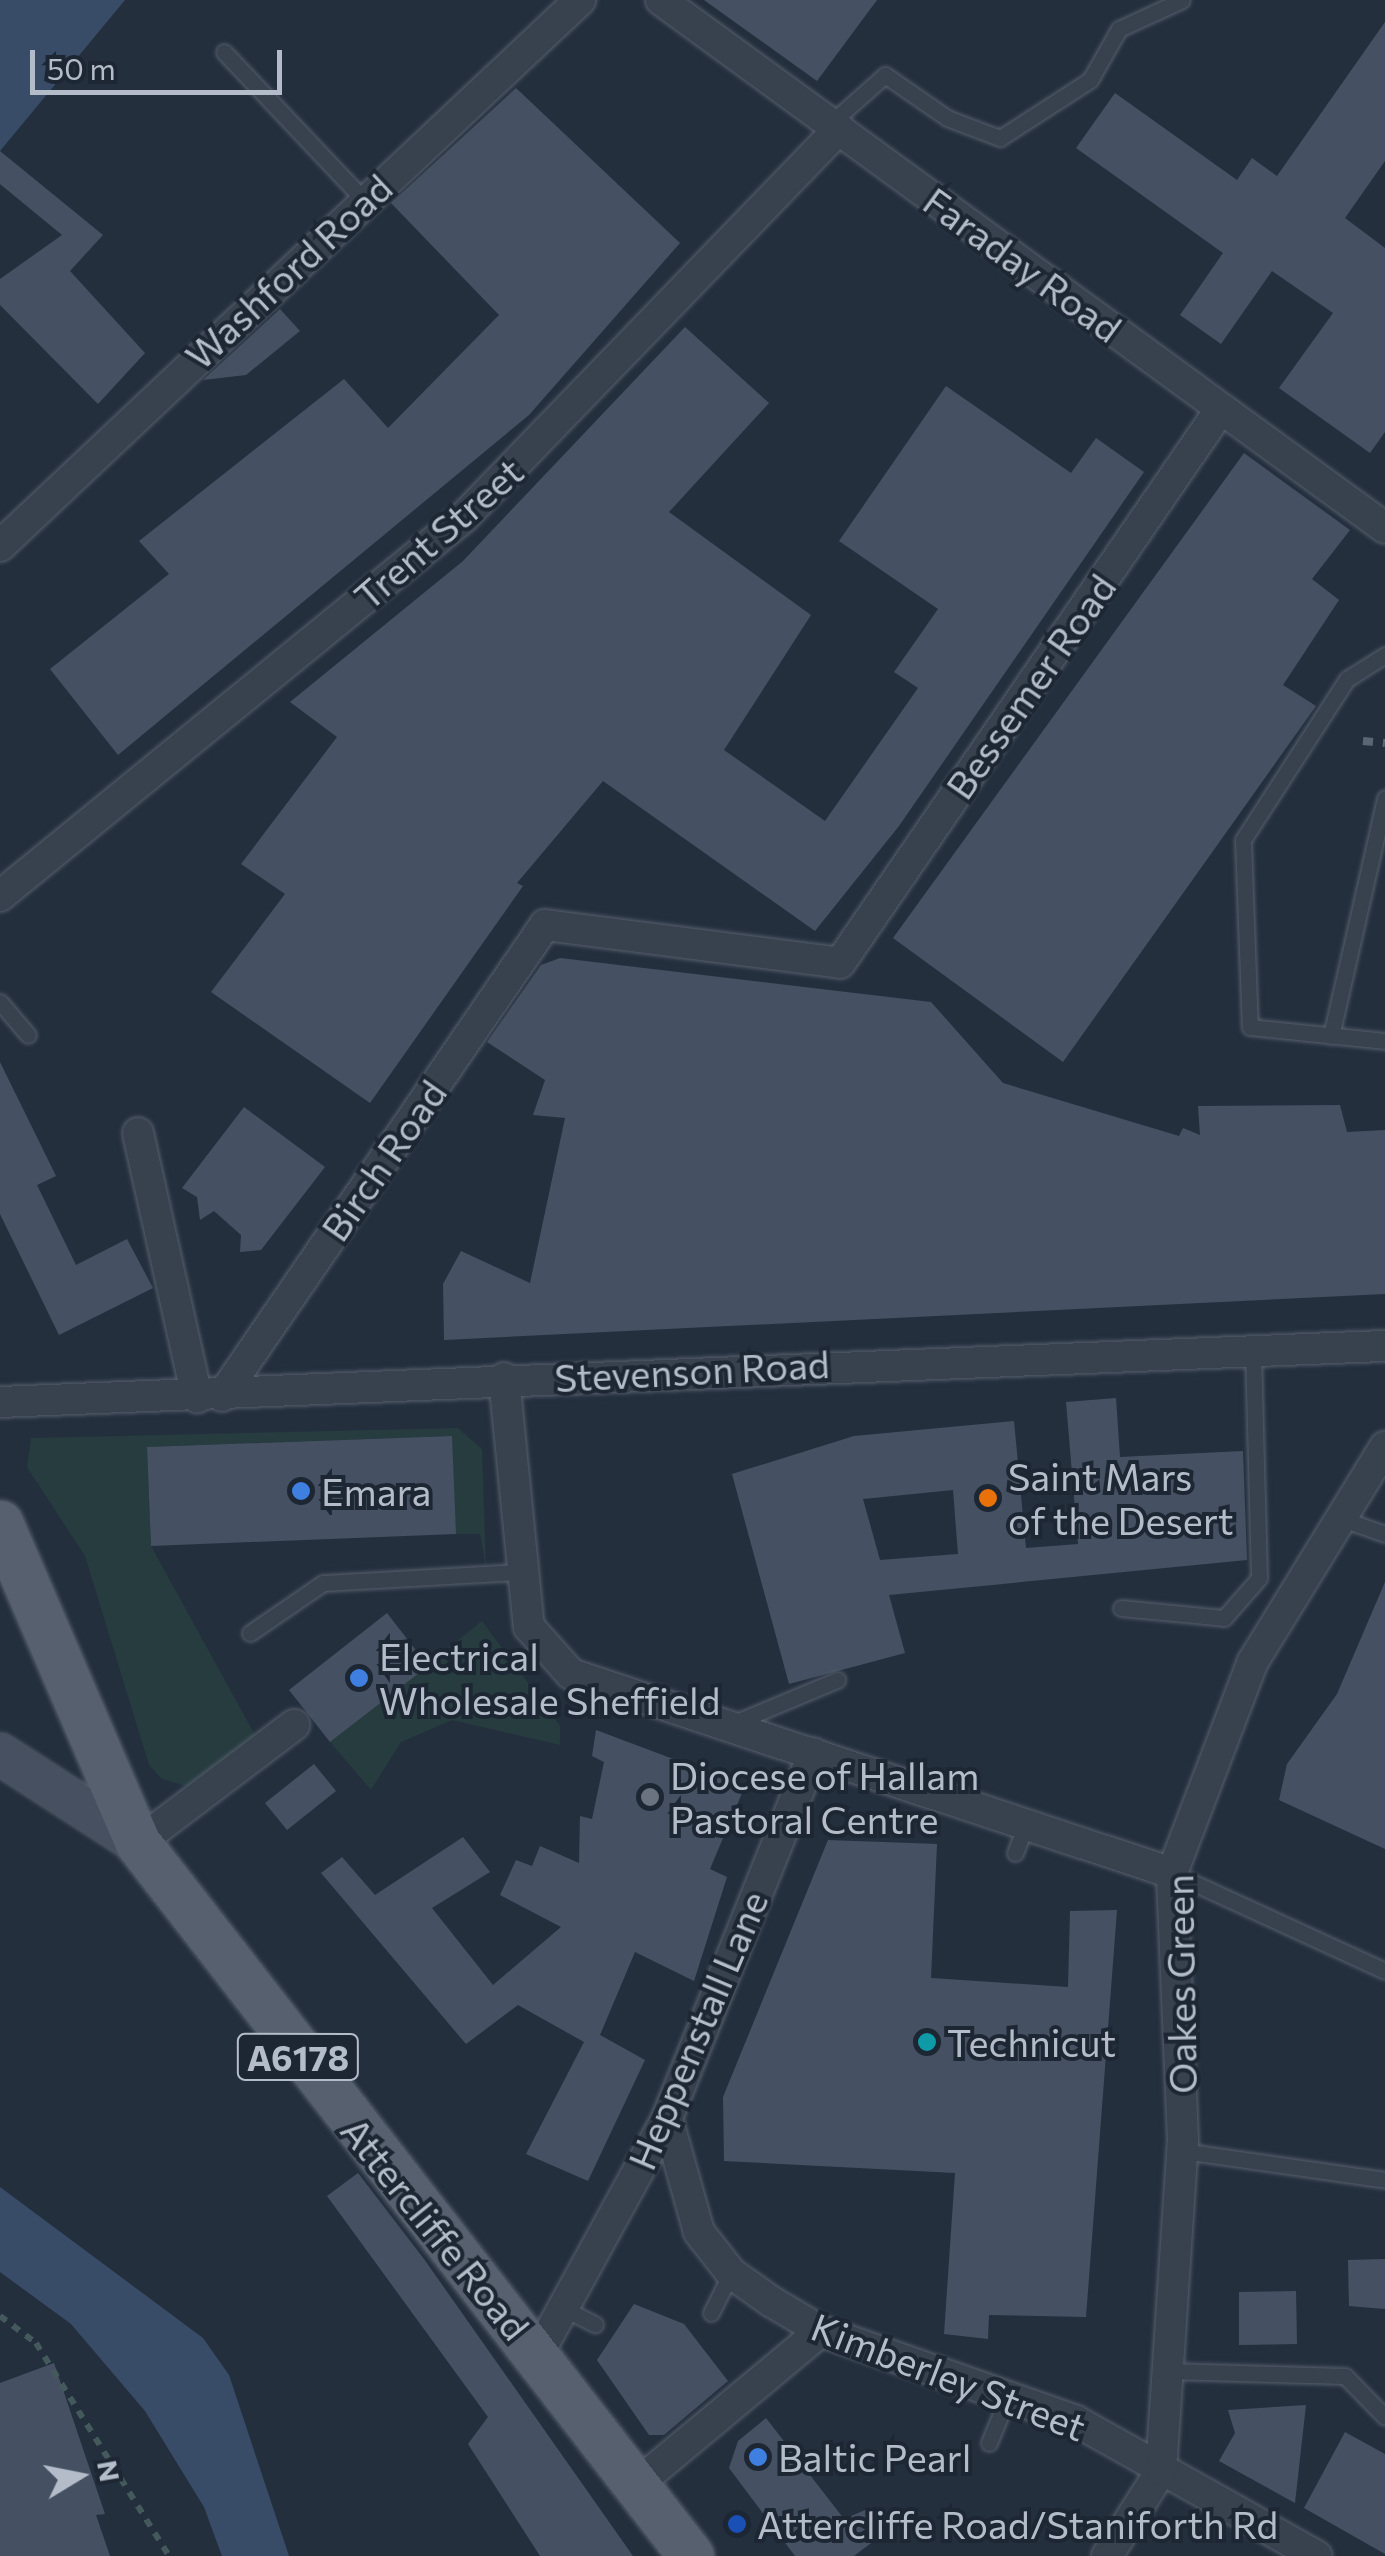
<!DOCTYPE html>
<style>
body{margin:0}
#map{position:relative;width:1385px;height:2556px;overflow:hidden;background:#242f3e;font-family:Commissioner,sans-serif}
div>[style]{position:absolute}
.green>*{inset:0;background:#263c3f}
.water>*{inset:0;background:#394c67}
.building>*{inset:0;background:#455162}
.path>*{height:6px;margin-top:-3px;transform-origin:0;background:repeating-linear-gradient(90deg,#44595c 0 8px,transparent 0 16px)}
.roads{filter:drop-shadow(0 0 2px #565f6c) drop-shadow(0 0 2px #565f6c)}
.service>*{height:15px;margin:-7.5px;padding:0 7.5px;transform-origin:7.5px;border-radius:7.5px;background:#38414e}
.minor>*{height:30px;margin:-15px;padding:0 15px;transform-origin:15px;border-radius:15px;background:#38414e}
.secondary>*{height:40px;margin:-20px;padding:0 20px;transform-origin:20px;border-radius:20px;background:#465061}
.primary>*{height:45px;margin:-22.5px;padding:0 22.5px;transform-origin:22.5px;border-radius:22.5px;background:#56606e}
.rail>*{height:8px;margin-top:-4px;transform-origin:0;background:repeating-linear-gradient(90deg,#5a6575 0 10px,transparent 0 20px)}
.dots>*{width:28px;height:28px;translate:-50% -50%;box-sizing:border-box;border:5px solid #1d2633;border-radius:50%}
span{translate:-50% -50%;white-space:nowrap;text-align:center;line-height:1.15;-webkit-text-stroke:8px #1d2633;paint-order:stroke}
.shield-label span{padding:2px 8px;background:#1d2633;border:2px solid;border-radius:8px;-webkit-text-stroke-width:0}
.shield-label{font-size:35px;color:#b4bcc9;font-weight:700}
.street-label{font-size:38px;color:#b4bcc9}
.poi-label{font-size:38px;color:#b4bcc9}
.left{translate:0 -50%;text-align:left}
.north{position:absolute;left:30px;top:2426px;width:100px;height:100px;-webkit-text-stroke:8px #1d2633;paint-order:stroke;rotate:80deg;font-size:28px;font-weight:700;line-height:40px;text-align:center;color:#b4bcc9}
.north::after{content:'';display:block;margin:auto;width:35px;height:45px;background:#b4bcc9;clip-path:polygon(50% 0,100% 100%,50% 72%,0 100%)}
.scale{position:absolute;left:30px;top:50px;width:252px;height:45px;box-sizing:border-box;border:5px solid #b4bcc9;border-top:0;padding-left:12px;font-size:30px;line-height:35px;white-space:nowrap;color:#b4bcc9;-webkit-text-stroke:8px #1d2633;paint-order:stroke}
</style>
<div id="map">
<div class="green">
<i style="clip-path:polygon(458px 1428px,482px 1449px,486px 1568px,480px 1534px,455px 1534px,452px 1436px,147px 1447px,151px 1546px,255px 1735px,186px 1786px,162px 1779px,149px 1765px,85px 1556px,27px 1467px,31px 1438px)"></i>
<i style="clip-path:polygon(482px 1621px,560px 1726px,560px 1745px,452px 1720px,401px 1742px,371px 1790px,330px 1742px)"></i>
</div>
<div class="water">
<i style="clip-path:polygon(0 0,125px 0,0 151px)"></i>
<i style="clip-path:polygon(0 2187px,203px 2338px,229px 2375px,289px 2556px,222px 2556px,204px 2507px,145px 2411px,71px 2324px,0 2272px)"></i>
</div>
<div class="building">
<i style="clip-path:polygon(704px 0,877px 0,817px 81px)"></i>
<i style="clip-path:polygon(1385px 22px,1385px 161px,1345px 218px,1385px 248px,1385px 432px,1370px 453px,1279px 388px,1333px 313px,1272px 271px,1221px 344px,1180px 315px,1223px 253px,1076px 148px,1115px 93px,1237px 180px,1252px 158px,1277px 176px)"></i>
<i style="clip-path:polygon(516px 88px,680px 243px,529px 415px,118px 755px,50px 669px,169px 574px,139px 541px,344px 379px,388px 428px,499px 315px,391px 203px)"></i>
<i style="clip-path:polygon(0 151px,103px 235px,70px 271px,145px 353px,98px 404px,0 305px,0 279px,62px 235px,0 184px)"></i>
<i style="clip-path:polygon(280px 309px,300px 331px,246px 375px,203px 380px)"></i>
<i style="clip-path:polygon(685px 327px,769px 403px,669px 512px,811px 615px,724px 750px,825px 821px,918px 688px,894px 672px,938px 609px,839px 541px,946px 386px,1071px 473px,1096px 438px,1144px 472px,899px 826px,815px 931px,603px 781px,517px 883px,523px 886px,370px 1103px,211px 992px,285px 894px,241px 864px,337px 737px,290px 702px,463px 561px)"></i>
<i style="clip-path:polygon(1244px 453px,1350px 530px,1312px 579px,1339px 600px,1283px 685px,1316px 706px,1063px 1062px,893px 938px)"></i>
<i style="clip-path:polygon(560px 958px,931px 1002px,1003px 1083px,1179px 1136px,1183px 1128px,1200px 1135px,1198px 1106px,1340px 1105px,1347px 1132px,1385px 1130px,1385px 1294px,444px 1340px,443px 1284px,461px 1251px,530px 1283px,565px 1118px,533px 1115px,545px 1080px,487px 1042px,541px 965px)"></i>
<i style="clip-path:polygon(0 1062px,56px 1176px,37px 1185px,76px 1265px,127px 1239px,153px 1288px,59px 1335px,0 1214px)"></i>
<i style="clip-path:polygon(244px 1107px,325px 1167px,261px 1250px,240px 1252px,241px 1235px,214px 1211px,200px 1220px,197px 1197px,182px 1188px)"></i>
<i style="clip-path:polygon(evenodd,1116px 1398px,1120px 1457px,1243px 1451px,1247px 1560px,889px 1595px,905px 1653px,789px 1684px,732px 1474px,854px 1436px,1014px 1421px,1026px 1548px,1078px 1544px,1066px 1402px,1116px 1398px,953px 1490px,958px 1554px,880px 1560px,863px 1499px,953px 1490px)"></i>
<i style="clip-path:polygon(452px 1436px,456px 1534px,151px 1546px,147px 1447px)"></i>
<i style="clip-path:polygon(1385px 1582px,1385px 1849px,1279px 1800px,1287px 1764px,1337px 1694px)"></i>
<i style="clip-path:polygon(387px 1613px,428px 1666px,330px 1742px,289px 1690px)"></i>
<i style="clip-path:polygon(596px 1730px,745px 1786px,710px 1869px,727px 1877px,694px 1981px,635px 1952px,600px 2035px,645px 2060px,588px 2181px,526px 2154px,584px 2042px,518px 2005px,466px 2044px,321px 1873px,342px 1857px,375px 1895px,463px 1837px,490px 1872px,432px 1908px,493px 1985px,561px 1927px,500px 1895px,516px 1860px,532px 1866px,540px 1846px,579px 1863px,580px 1816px,592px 1819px,604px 1762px,592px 1756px)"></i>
<i style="clip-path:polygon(314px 1764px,336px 1791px,287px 1830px,265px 1803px)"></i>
<i style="clip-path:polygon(828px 1840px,937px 1844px,931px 1978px,1068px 1987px,1070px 1911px,1117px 1910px,1086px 2317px,989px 2315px,988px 2339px,944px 2334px,955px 2173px,724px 2161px,723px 2097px)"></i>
<i style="clip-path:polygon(358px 2173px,424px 2259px,633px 2556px,540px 2556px,468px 2444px,488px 2417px,327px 2196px)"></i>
<i style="clip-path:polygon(1385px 2259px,1385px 2309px,1349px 2306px,1348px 2260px)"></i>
<i style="clip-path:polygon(1296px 2291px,1297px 2344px,1239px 2345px,1239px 2292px)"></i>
<i style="clip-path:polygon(634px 2304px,684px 2324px,728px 2381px,664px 2435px,649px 2435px,597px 2360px)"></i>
<i style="clip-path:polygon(54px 2363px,105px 2514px,96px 2515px,110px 2556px,0 2556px,0 2383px)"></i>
<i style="clip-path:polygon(1306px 2405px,1295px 2503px,1219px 2461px,1235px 2433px,1228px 2410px)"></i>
<i style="clip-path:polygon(766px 2418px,844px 2519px,872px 2507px,903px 2519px,854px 2556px,795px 2556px,729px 2468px,738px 2441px)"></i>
<i style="clip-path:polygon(1345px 2432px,1385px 2454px,1385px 2554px,1304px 2508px)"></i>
</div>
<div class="path">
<i style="left:0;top:2316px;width:45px;rotate:36.9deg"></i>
<i style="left:36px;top:2343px;width:251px;rotate:58deg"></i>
</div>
<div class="roads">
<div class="service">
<i style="left:224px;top:52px;width:202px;rotate:46.6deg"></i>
<i style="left:832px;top:122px;width:71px;rotate:-41.6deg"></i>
<i style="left:885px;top:75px;width:75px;rotate:34.7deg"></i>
<i style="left:947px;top:118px;width:57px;rotate:20.7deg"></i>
<i style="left:1000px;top:138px;width:107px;rotate:-32.8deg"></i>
<i style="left:1090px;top:80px;width:59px;rotate:-60.4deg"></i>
<i style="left:1119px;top:29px;width:69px;rotate:-24.7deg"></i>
<i style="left:1385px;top:655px;width:45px;rotate:147.7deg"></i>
<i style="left:1347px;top:679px;width:192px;rotate:122.9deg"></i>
<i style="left:1243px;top:840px;width:187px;rotate:87.9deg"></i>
<i style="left:1250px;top:1027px;width:136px;rotate:5.9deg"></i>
<i style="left:0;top:1002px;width:43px;rotate:49.7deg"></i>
<i style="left:1331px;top:1036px;width:244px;rotate:-77.2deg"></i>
<i style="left:1345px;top:1520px;width:42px;rotate:19.3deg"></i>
<i style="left:1121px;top:1608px;width:103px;rotate:5.5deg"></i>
<i style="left:1224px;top:1618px;width:53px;rotate:-48.8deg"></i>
<i style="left:1259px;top:1578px;width:228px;rotate:-91.5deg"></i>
<i style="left:250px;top:1633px;width:88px;rotate:-34.4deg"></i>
<i style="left:323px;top:1583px;width:197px;rotate:-3.2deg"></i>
<i style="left:734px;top:1723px;width:112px;rotate:-22.7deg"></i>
<i style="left:1015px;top:1853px;width:31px;rotate:-69deg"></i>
<i style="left:1172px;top:1873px;width:234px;rotate:24.7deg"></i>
<i style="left:1182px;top:2151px;width:205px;rotate:8.1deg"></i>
<i style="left:563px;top:2308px;width:36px;rotate:27deg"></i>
<i style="left:711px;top:2313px;width:45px;rotate:-63.4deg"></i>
<i style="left:1168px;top:2371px;width:177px;rotate:1.6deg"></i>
<i style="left:1345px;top:2376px;width:57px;rotate:45.7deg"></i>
<i style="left:989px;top:2443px;width:53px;rotate:-67.8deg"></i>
</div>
<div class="minor">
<i style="left:661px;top:0;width:896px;rotate:36.1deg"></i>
<i style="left:0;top:546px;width:797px;rotate:-43.27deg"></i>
<i style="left:0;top:896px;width:599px;rotate:-39.24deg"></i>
<i style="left:464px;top:517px;width:540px;rotate:-45.98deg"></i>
<i style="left:138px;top:1133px;width:271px;rotate:77.4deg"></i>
<i style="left:504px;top:1378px;width:250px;rotate:84.3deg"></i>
<i style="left:529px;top:1627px;width:63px;rotate:48.2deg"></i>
<i style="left:571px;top:1674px;width:633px;rotate:18.32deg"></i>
<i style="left:222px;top:1396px;width:571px;rotate:-55.56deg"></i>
<i style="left:545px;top:925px;width:297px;rotate:7.3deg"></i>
<i style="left:840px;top:963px;width:671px;rotate:-55.5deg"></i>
<i style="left:0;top:1402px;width:1386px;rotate:-2.32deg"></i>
<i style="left:138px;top:1843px;width:196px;rotate:-37.1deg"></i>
<i style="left:667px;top:2118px;width:118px;rotate:74.3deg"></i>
<i style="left:699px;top:2232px;width:52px;rotate:52deg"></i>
<i style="left:731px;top:2273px;width:50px;rotate:35.3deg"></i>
<i style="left:772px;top:2302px;width:57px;rotate:30.6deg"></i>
<i style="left:821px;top:2331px;width:270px;rotate:19.4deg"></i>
<i style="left:1076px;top:2421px;width:276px;rotate:29.3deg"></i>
<i style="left:538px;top:2354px;width:269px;rotate:-61.3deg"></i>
<i style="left:667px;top:2118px;width:393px;rotate:-68.1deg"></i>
<i style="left:636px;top:2485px;width:241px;rotate:-39.8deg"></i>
<i style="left:1107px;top:2556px;width:101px;rotate:-57.6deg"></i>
<i style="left:1161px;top:2471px;width:332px;rotate:-86.2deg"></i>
<i style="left:1183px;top:2140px;width:267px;rotate:-92.4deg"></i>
<i style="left:1172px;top:1873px;width:225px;rotate:-69.1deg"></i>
<i style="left:1252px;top:1663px;width:254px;rotate:-58.4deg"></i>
</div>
<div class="secondary">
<i style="left:0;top:1754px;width:164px;rotate:32.8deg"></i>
</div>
<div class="primary">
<i style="left:0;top:1523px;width:348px;rotate:66.7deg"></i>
<i style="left:138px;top:1843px;width:902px;rotate:52.2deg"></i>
</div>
</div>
<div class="rail">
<i style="left:1363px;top:741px;width:22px;rotate:5deg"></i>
</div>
<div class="dots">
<i style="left:301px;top:1491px;background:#3f7fe0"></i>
<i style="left:988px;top:1498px;background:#e8710a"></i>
<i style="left:359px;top:1678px;background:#3f7fe0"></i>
<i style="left:650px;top:1797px;background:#6b7280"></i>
<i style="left:927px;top:2042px;background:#0f9aa8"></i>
<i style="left:758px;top:2457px;background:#3f7fe0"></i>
<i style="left:737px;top:2524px;background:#1a4fb4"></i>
</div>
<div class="shield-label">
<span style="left:298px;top:2057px">A6178</span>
</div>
<div class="street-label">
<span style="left:1023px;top:264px;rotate:36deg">Faraday Road</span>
<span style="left:288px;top:271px;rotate:-43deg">Washford Road</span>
<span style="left:438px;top:533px;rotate:-41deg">Trent Street</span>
<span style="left:1030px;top:686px;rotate:-55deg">Bessemer Road</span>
<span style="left:383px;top:1160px;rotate:-55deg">Birch Road</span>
<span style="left:692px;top:1370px;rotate:-3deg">Stevenson Road</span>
<span style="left:1180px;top:1984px;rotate:-91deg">Oakes Green</span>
<span style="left:697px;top:2030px;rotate:-67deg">Heppenstall Lane</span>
<span style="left:436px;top:2228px;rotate:51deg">Attercliffe Road</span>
<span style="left:949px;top:2376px;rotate:21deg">Kimberley Street</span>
</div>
<div class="poi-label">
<span class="left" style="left:1008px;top:1498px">Saint Mars<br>of the Desert</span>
<span class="left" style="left:321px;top:1491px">Emara</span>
<span class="left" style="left:379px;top:1678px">Electrical<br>Wholesale Sheffield</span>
<span class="left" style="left:670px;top:1797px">Diocese of Hallam<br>Pastoral Centre</span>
<span class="left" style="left:947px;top:2042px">Technicut</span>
<span class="left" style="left:778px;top:2457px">Baltic Pearl</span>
<span class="left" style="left:757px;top:2524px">Attercliffe Road/Staniforth Rd</span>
</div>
<div class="north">N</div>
<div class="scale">50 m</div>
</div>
